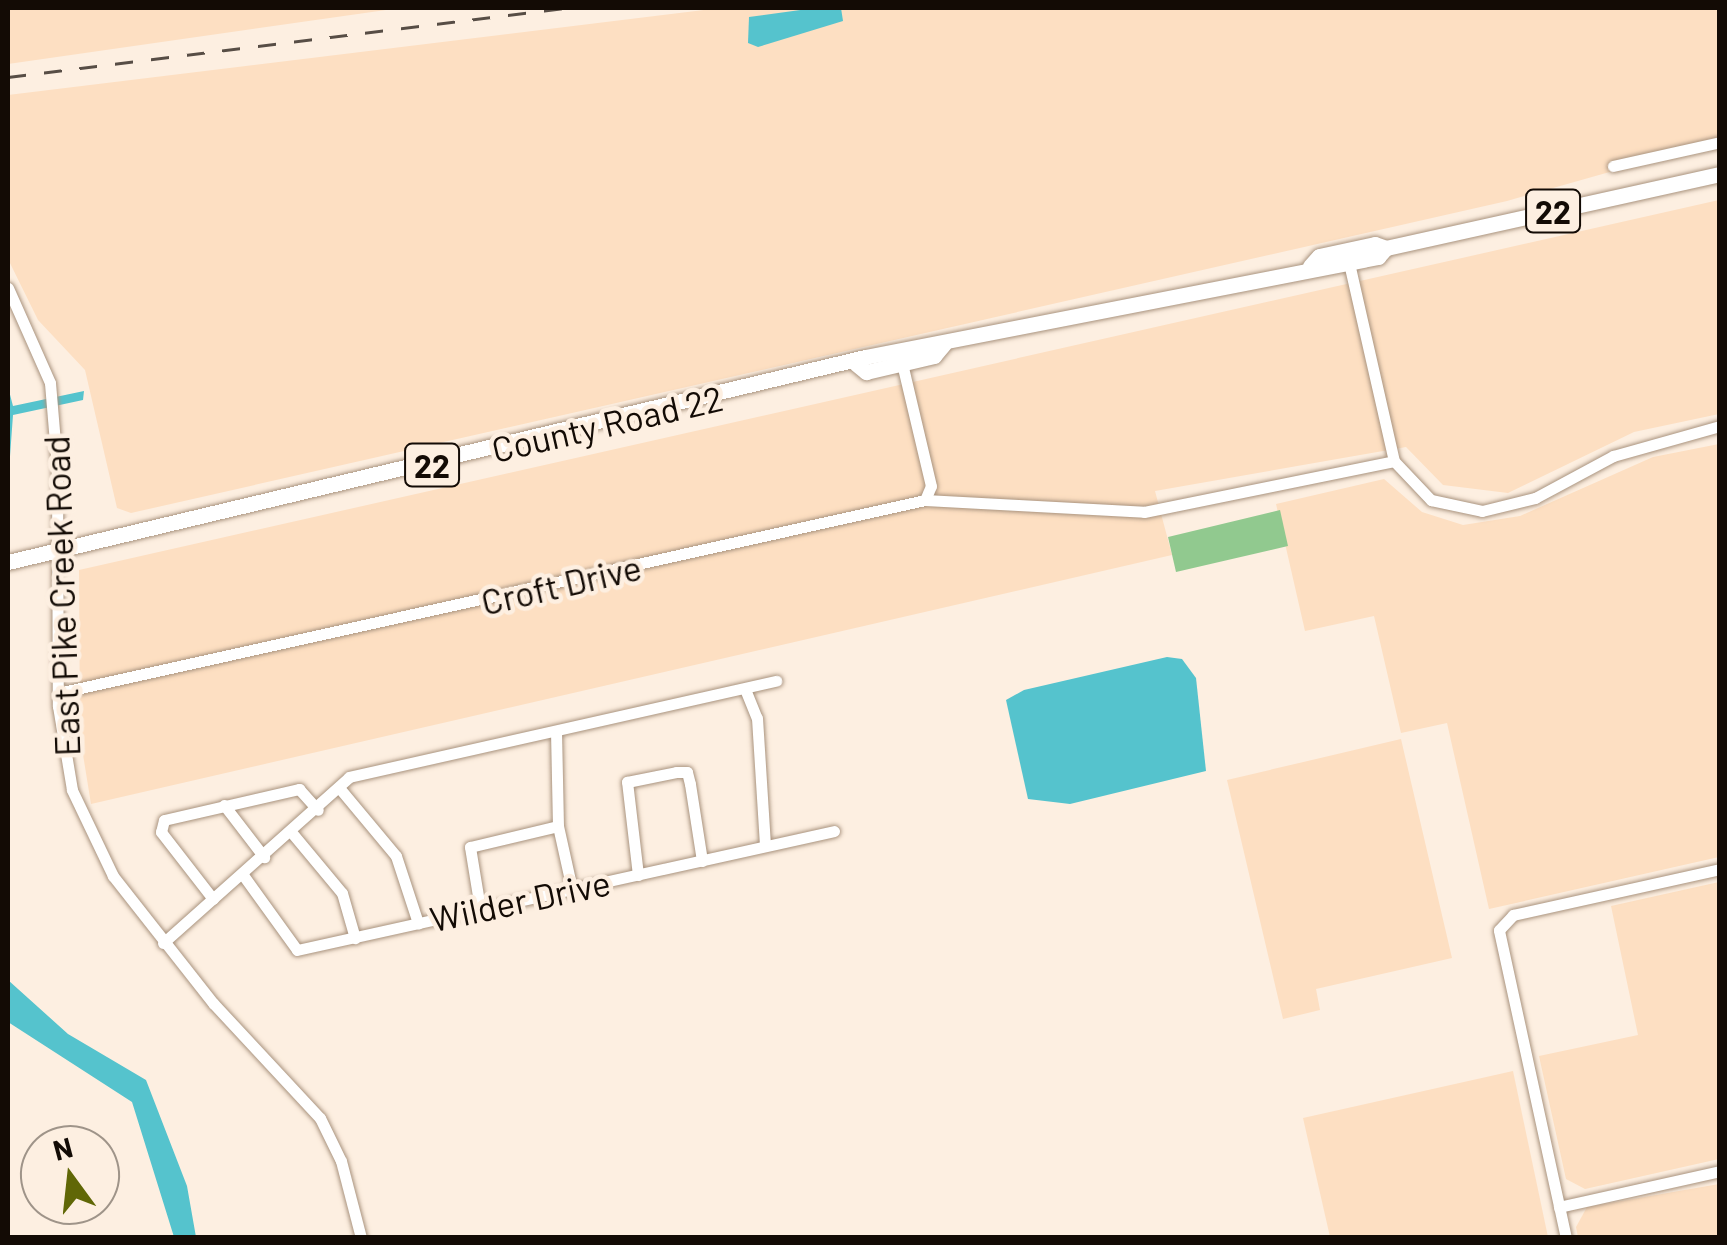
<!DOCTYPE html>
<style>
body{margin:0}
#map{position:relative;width:1727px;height:1245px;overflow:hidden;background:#fdefe1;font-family:Barlow,sans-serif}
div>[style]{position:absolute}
.built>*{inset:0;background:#fddfc2}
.forest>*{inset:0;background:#91c98f}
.water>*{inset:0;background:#55c3cd}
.roads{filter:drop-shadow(0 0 2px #a9937e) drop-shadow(0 0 2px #a9937e)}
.minor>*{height:11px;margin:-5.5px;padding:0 5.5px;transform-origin:5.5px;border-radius:5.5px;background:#fff}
.major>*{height:15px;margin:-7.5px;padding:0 7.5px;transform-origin:7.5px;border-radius:7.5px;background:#fff}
.rail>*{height:2.5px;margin-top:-1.25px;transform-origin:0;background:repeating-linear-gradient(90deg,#574d45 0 18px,transparent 0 36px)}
span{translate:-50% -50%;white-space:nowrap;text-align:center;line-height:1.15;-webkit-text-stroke:9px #fdefe1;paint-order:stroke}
.shield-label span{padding:2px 8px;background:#fdefe1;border:2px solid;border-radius:8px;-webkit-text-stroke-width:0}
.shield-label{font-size:32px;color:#130b05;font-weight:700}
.street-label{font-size:35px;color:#130b05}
.frame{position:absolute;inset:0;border:10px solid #130b05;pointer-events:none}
.north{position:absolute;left:20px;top:1125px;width:100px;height:100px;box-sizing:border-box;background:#fdefe1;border:2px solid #9f9489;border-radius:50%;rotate:345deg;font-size:28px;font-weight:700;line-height:40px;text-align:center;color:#130b05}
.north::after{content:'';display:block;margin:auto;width:35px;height:45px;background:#606706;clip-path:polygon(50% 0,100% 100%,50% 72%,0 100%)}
</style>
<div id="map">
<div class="built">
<i style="clip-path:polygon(8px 8px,400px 8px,8px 64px)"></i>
<i style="clip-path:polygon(720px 8px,1719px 8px,1719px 141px,1507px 201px,131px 513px,117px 508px,85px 370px,38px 320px,8px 259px,8px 95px)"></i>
<i style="clip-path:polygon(1719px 200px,1719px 414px,1634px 432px,1508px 493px,1443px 485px,1406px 447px,1155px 491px,1172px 555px,91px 804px,80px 736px,79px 570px)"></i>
<i style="clip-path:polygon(1719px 444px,1719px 857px,1489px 909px,1447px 723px,1401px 733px,1374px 616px,1305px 631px,1276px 504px,1384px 479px,1422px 512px,1463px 525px,1520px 516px,1653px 457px)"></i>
<i style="clip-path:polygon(1401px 739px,1452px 958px,1316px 989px,1320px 1010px,1283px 1019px,1227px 780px)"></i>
<i style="clip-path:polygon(1719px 882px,1719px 1159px,1585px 1189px,1566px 1179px,1539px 1056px,1638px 1035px,1611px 906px)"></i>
<i style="clip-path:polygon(1513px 1071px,1548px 1237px,1330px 1237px,1303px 1118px)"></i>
<i style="clip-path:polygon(1719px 1184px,1719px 1237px,1578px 1237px,1576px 1227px,1587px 1207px)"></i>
</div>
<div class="forest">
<i style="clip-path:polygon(1280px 510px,1288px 546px,1176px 572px,1168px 537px)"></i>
</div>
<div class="water">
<i style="clip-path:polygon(815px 8px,841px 8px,843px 21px,758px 47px,748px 43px,749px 17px)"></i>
<i style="clip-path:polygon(8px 387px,13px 406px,84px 391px,83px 400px,13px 415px,8px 484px)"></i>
<i style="clip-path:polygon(1167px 657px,1182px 659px,1196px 678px,1206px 771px,1070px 804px,1028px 799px,1006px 700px,1024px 690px)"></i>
<i style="clip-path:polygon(8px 980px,68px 1034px,146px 1080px,187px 1186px,196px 1237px,174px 1237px,132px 1102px,8px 1022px)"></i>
</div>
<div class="roads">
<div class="minor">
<i style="left:1613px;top:166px;width:110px;rotate:-12.6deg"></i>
<i style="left:1349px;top:263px;width:203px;rotate:77.2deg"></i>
<i style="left:1394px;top:461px;width:54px;rotate:46.5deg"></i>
<i style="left:1431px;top:500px;width:52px;rotate:12.2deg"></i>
<i style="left:1482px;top:511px;width:55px;rotate:-13.8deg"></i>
<i style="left:1535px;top:498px;width:89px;rotate:-28.3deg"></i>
<i style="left:1613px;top:456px;width:111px;rotate:-15.7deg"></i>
<i style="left:8px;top:288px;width:104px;rotate:66.1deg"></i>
<i style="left:50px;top:383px;width:83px;rotate:85.2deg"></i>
<i style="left:57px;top:466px;width:240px;rotate:89.8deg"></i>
<i style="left:58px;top:706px;width:85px;rotate:80.5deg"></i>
<i style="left:72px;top:790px;width:95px;rotate:64.5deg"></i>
<i style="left:113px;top:876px;width:162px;rotate:51.8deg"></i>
<i style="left:213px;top:1003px;width:157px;rotate:47.1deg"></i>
<i style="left:320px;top:1118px;width:48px;rotate:64deg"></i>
<i style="left:341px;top:1161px;width:80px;rotate:75.4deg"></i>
<i style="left:925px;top:500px;width:219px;rotate:3.1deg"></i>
<i style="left:1144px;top:512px;width:255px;rotate:-11.5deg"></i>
<i style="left:745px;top:689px;width:31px;rotate:68deg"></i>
<i style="left:757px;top:718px;width:128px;rotate:86.4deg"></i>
<i style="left:58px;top:693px;width:888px;rotate:-12.55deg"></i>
<i style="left:925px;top:500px;width:15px;rotate:-67deg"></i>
<i style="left:931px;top:486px;width:126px;rotate:-103.3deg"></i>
<i style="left:556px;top:731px;width:95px;rotate:88.8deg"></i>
<i style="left:558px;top:826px;width:65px;rotate:77.5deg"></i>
<i style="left:341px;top:790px;width:86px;rotate:50.2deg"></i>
<i style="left:396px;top:856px;width:71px;rotate:71.8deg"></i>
<i style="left:224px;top:805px;width:66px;rotate:52.4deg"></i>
<i style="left:292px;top:833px;width:78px;rotate:50.2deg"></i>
<i style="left:342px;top:893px;width:47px;rotate:73.9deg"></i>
<i style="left:243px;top:875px;width:92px;rotate:54.2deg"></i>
<i style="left:297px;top:950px;width:550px;rotate:-12.49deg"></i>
<i style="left:638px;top:875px;width:94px;rotate:-96.7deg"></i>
<i style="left:627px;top:782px;width:50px;rotate:-11.5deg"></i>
<i style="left:676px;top:772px;width:11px"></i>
<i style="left:687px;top:772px;width:12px;rotate:76deg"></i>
<i style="left:690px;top:784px;width:78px;rotate:81.1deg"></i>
<i style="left:213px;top:899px;width:85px;rotate:-127.8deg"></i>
<i style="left:161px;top:832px;width:12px;rotate:-76deg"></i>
<i style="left:164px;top:820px;width:139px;rotate:-12.9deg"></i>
<i style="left:299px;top:789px;width:28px;rotate:48deg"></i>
<i style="left:480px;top:908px;width:62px;rotate:-99.3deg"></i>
<i style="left:470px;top:847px;width:90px;rotate:-13.4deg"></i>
<i style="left:163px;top:943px;width:249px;rotate:-41.7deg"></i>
<i style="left:349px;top:777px;width:438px;rotate:-12.7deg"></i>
<i style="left:1559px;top:1207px;width:165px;rotate:-12.6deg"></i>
<i style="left:1566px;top:1238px;width:315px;rotate:-102.3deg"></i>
<i style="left:1499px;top:930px;width:21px;rotate:-47deg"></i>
<i style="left:1513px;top:915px;width:212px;rotate:-12.5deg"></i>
</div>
<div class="major">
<i style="left:1310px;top:266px;width:13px;rotate:-48deg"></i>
<i style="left:1319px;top:256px;width:57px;rotate:-12.1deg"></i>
<i style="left:1375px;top:244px;width:12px;rotate:20deg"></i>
<i style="left:856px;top:364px;width:13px;rotate:39deg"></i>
<i style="left:866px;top:372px;width:70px;rotate:-13.2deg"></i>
<i style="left:934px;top:356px;width:16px;rotate:-50deg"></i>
<i style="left:8px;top:562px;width:881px;rotate:-13.45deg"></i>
<i style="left:865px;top:357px;width:523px;rotate:-11.03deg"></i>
<i style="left:1378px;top:257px;width:12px;rotate:-48deg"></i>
<i style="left:1386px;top:248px;width:342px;rotate:-12.5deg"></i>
</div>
</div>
<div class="rail">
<i style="left:8px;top:77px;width:561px;rotate:-7.06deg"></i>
</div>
<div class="shield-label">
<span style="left:1553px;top:211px">22</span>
<span style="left:432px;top:465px">22</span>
</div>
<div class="street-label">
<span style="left:607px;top:423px;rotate:-13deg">County Road 22</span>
<span style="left:561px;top:584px;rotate:-13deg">Croft Drive</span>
<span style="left:61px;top:596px;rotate:-92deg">East Pike Creek Road</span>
<span style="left:520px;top:900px;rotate:-12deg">Wilder Drive</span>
</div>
<div class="frame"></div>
<div class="north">N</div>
</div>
